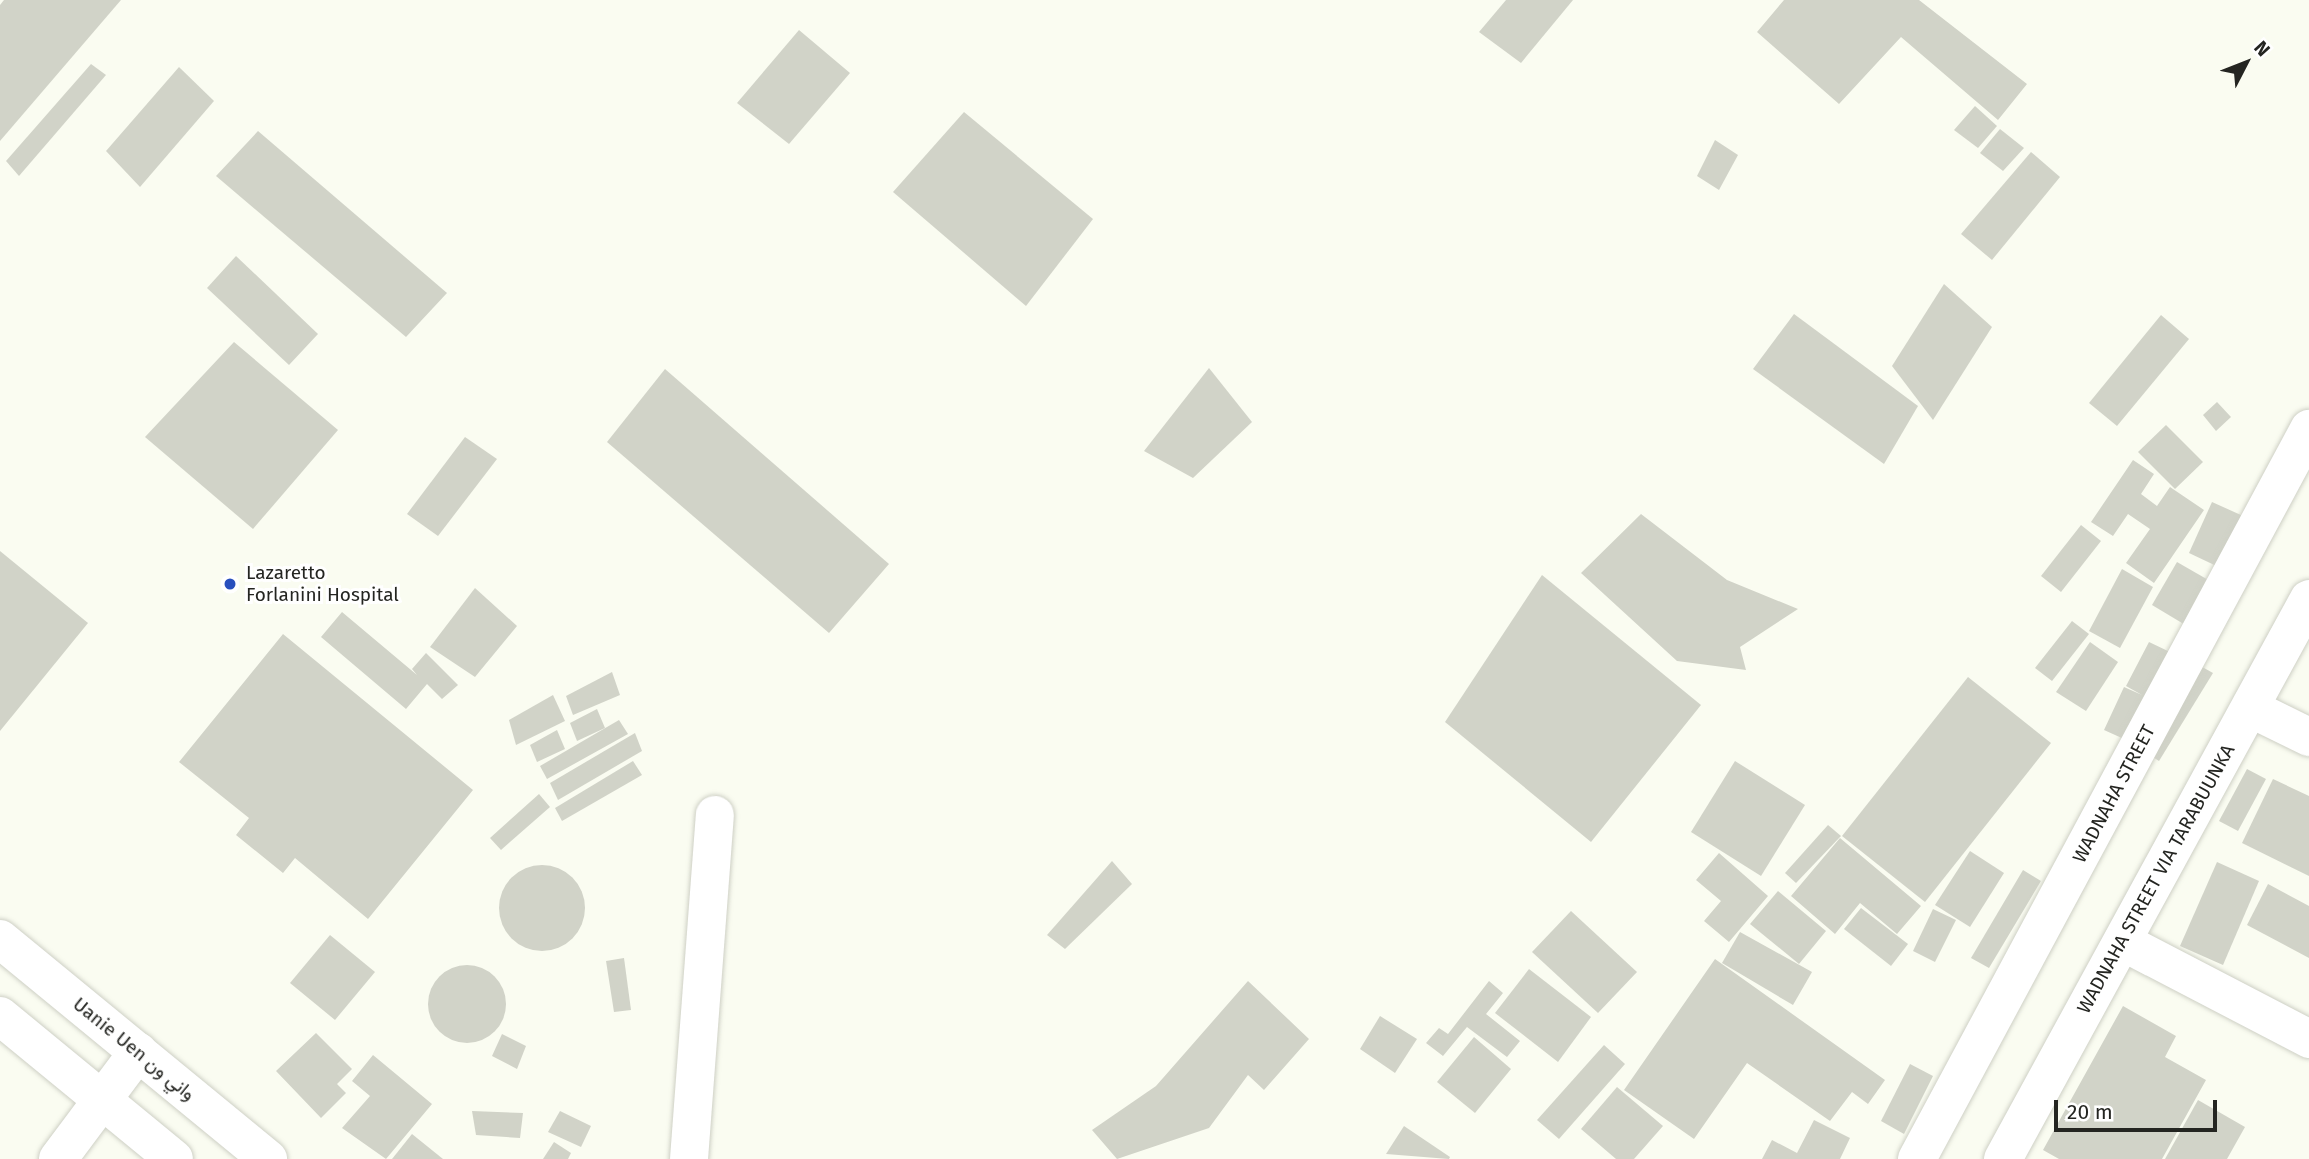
<!DOCTYPE html>
<meta charset="utf-8">
<style>
body{margin:0}
#map{position:relative;width:2309px;height:1159px;overflow:hidden;background:#fafcf1;font-family:"Fira Sans",Vazirmatn,sans-serif}
div>[style]{position:absolute}
.building>*{inset:0;background:#d1d3c8}
.round{border-radius:50%}
.roads{filter:drop-shadow(0 0 2px #ced0c5) drop-shadow(0 0 2px #ced0c5)}
.minor>*{height:38px;margin:-19px;padding:0 19px;transform-origin:19px;border-radius:19px;background:#fff}
.major>*{height:38px;margin:-19px;padding:0 19px;transform-origin:19px;border-radius:19px;background:#fff}
.dots>*{width:19px;height:19px;translate:-50% -50%;box-sizing:border-box;border:4px solid #fff;border-radius:50%}
span{translate:-50% -50%;white-space:nowrap;text-align:center;line-height:1.15;-webkit-text-stroke:6px #fff;paint-order:stroke}
.poi-label{font-size:19px;color:#242521}
.left{translate:0 -50%;text-align:left}
.street-label{font-size:19px;color:#242521}
.north{position:absolute;left:2211px;top:28px;width:70px;height:70px;-webkit-text-stroke:5px #fff;paint-order:stroke;rotate:48deg;font-size:19px;font-weight:700;line-height:28px;text-align:center;color:#242521}
.north::after{content:'';display:block;margin:auto;width:24px;height:32px;background:#242521;clip-path:polygon(50% 0,100% 100%,50% 72%,0 100%)}
.scale{position:absolute;left:2054px;top:1100px;width:163px;height:32px;box-sizing:border-box;border:4px solid #242521;border-top:0;padding-left:9px;font-size:21px;line-height:24px;white-space:nowrap;color:#242521;-webkit-text-stroke:5px #fff;paint-order:stroke}
</style>
<div id="map">
<div class="building">
<i style="clip-path:polygon(4px 0,121px 0,0 141px,0 5px)"></i>
<i style="clip-path:polygon(1506px 0,1573px 0,1521px 63px,1479px 32px)"></i>
<i style="clip-path:polygon(1784px 0,1919px 0,2027px 84px,1998px 120px,1901px 37px,1839px 104px,1757px 32px)"></i>
<i style="clip-path:polygon(799px 30px,850px 73px,789px 144px,737px 103px)"></i>
<i style="clip-path:polygon(91px 64px,106px 75px,19px 176px,6px 161px)"></i>
<i style="clip-path:polygon(179px 67px,214px 101px,140px 187px,106px 151px)"></i>
<i style="clip-path:polygon(1975px 106px,1997px 126px,1978px 148px,1954px 130px)"></i>
<i style="clip-path:polygon(964px 112px,1093px 219px,1026px 306px,893px 192px)"></i>
<i style="clip-path:polygon(2000px 129px,2024px 148px,2003px 171px,1980px 153px)"></i>
<i style="clip-path:polygon(258px 131px,447px 293px,406px 337px,216px 176px)"></i>
<i style="clip-path:polygon(1715px 140px,1738px 155px,1719px 190px,1697px 176px)"></i>
<i style="clip-path:polygon(2031px 152px,2060px 177px,1992px 260px,1961px 234px)"></i>
<i style="clip-path:polygon(236px 256px,318px 334px,289px 365px,207px 288px)"></i>
<i style="clip-path:polygon(1944px 284px,1992px 327px,1933px 420px,1892px 366px)"></i>
<i style="clip-path:polygon(1794px 314px,1918px 406px,1884px 464px,1753px 369px)"></i>
<i style="clip-path:polygon(2161px 315px,2189px 339px,2117px 426px,2089px 403px)"></i>
<i style="clip-path:polygon(234px 342px,338px 430px,253px 529px,145px 437px)"></i>
<i style="clip-path:polygon(1209px 368px,1252px 422px,1193px 478px,1144px 451px)"></i>
<i style="clip-path:polygon(665px 369px,889px 564px,829px 633px,607px 442px)"></i>
<i style="clip-path:polygon(2217px 402px,2231px 417px,2216px 431px,2203px 415px)"></i>
<i style="clip-path:polygon(2166px 425px,2203px 462px,2175px 489px,2138px 452px)"></i>
<i style="clip-path:polygon(465px 437px,497px 459px,438px 536px,407px 514px)"></i>
<i style="clip-path:polygon(2133px 460px,2154px 474px,2141px 494px,2157px 506px,2170px 487px,2204px 510px,2154px 583px,2126px 563px,2150px 529px,2128px 514px,2113px 536px,2091px 522px)"></i>
<i style="clip-path:polygon(2212px 502px,2252px 520px,2227px 571px,2189px 553px)"></i>
<i style="clip-path:polygon(1641px 514px,1727px 580px,1798px 609px,1740px 647px,1746px 670px,1677px 661px,1581px 573px)"></i>
<i style="clip-path:polygon(2081px 525px,2101px 541px,2061px 592px,2041px 576px)"></i>
<i style="clip-path:polygon(0 551px,88px 623px,0 731px)"></i>
<i style="clip-path:polygon(2177px 562px,2217px 585px,2192px 629px,2152px 605px)"></i>
<i style="clip-path:polygon(2122px 569px,2153px 587px,2120px 648px,2089px 631px)"></i>
<i style="clip-path:polygon(1542px 575px,1701px 705px,1591px 842px,1445px 722px)"></i>
<i style="clip-path:polygon(475px 588px,517px 626px,475px 677px,430px 647px)"></i>
<i style="clip-path:polygon(342px 612px,417px 675px,412px 669px,426px 653px,458px 685px,442px 699px,427px 684px,406px 709px,321px 637px)"></i>
<i style="clip-path:polygon(2072px 621px,2089px 634px,2052px 681px,2035px 668px)"></i>
<i style="clip-path:polygon(283px 634px,473px 790px,368px 919px,295px 858px,283px 873px,236px 835px,249px 818px,179px 762px)"></i>
<i style="clip-path:polygon(2090px 642px,2118px 662px,2086px 711px,2056px 692px)"></i>
<i style="clip-path:polygon(2149px 642px,2170px 652px,2124px 739px,2104px 730px,2124px 687px,2142px 695px,2126px 686px)"></i>
<i style="clip-path:polygon(2195px 663px,2213px 673px,2159px 761px,2142px 750px)"></i>
<i style="clip-path:polygon(612px 672px,620px 695px,573px 715px,566px 696px)"></i>
<i style="clip-path:polygon(1968px 677px,2051px 743px,1925px 902px,1842px 836px)"></i>
<i style="clip-path:polygon(553px 695px,565px 721px,516px 745px,509px 720px)"></i>
<i style="clip-path:polygon(597px 709px,605px 728px,577px 741px,570px 723px)"></i>
<i style="clip-path:polygon(619px 720px,628px 734px,547px 779px,540px 766px)"></i>
<i style="clip-path:polygon(557px 730px,565px 749px,537px 762px,530px 745px)"></i>
<i style="clip-path:polygon(635px 733px,642px 751px,558px 800px,550px 783px)"></i>
<i style="clip-path:polygon(633px 761px,642px 775px,562px 821px,555px 808px)"></i>
<i style="clip-path:polygon(1735px 761px,1805px 805px,1761px 876px,1691px 832px)"></i>
<i style="clip-path:polygon(2247px 769px,2266px 779px,2238px 831px,2219px 821px)"></i>
<i style="clip-path:polygon(2273px 779px,2309px 796px,2309px 876px,2242px 843px)"></i>
<i style="clip-path:polygon(539px 794px,550px 807px,501px 850px,490px 838px)"></i>
<i style="clip-path:polygon(1828px 825px,1841px 836px,1796px 883px,1785px 873px)"></i>
<i style="clip-path:polygon(1840px 838px,1921px 906px,1897px 934px,1860px 903px,1835px 934px,1791px 896px)"></i>
<i style="clip-path:polygon(1970px 851px,2004px 873px,1970px 927px,1935px 905px)"></i>
<i style="clip-path:polygon(1719px 853px,1768px 896px,1729px 942px,1704px 921px,1721px 901px,1696px 880px)"></i>
<i style="clip-path:polygon(1112px 861px,1132px 884px,1065px 949px,1047px 935px)"></i>
<i style="clip-path:polygon(2217px 862px,2259px 881px,2223px 965px,2180px 946px)"></i>
<i class="round" style="left:499px;top:865px;width:86px;height:86px"></i>
<i style="clip-path:polygon(2023px 870px,2041px 881px,1989px 968px,1971px 958px)"></i>
<i style="clip-path:polygon(2268px 884px,2309px 906px,2309px 958px,2247px 925px)"></i>
<i style="clip-path:polygon(1778px 891px,1826px 931px,1799px 964px,1750px 924px)"></i>
<i style="clip-path:polygon(1861px 908px,1908px 944px,1891px 966px,1844px 929px)"></i>
<i style="clip-path:polygon(1933px 909px,1956px 920px,1935px 962px,1913px 951px)"></i>
<i style="clip-path:polygon(1571px 911px,1637px 972px,1598px 1013px,1532px 952px)"></i>
<i style="clip-path:polygon(1740px 932px,1812px 972px,1793px 1005px,1722px 963px)"></i>
<i style="clip-path:polygon(330px 935px,375px 972px,335px 1020px,290px 983px)"></i>
<i style="clip-path:polygon(624px 958px,631px 1010px,614px 1012px,606px 961px)"></i>
<i style="clip-path:polygon(1715px 959px,1885px 1080px,1868px 1104px,1852px 1092px,1830px 1121px,1747px 1063px,1694px 1139px,1624px 1090px)"></i>
<i class="round" style="left:428px;top:965px;width:78px;height:78px"></i>
<i style="clip-path:polygon(1529px 969px,1591px 1017px,1558px 1062px,1495px 1013px)"></i>
<i style="clip-path:polygon(1248px 981px,1309px 1039px,1264px 1090px,1248px 1075px,1209px 1128px,1117px 1159px,1092px 1130px,1156px 1086px)"></i>
<i style="clip-path:polygon(1489px 981px,1503px 993px,1486px 1014px,1520px 1041px,1507px 1057px,1467px 1027px,1443px 1056px,1426px 1043px,1439px 1028px,1448px 1034px)"></i>
<i style="clip-path:polygon(2123px 1006px,2176px 1036px,2165px 1057px,2206px 1080px,2162px 1159px,2059px 1159px,2043px 1150px)"></i>
<i style="clip-path:polygon(1380px 1016px,1417px 1039px,1395px 1073px,1360px 1049px)"></i>
<i style="clip-path:polygon(316px 1033px,352px 1069px,337px 1084px,346px 1093px,321px 1118px,276px 1071px)"></i>
<i style="clip-path:polygon(502px 1034px,526px 1046px,517px 1069px,492px 1056px)"></i>
<i style="clip-path:polygon(1474px 1037px,1511px 1069px,1475px 1113px,1437px 1082px)"></i>
<i style="clip-path:polygon(1604px 1045px,1625px 1064px,1559px 1139px,1537px 1120px)"></i>
<i style="clip-path:polygon(373px 1055px,432px 1104px,386px 1159px,342px 1128px,370px 1096px,352px 1081px)"></i>
<i style="clip-path:polygon(1910px 1064px,1933px 1076px,1904px 1134px,1881px 1121px)"></i>
<i style="clip-path:polygon(1617px 1087px,1663px 1126px,1634px 1159px,1616px 1159px,1581px 1129px)"></i>
<i style="clip-path:polygon(2198px 1100px,2245px 1127px,2227px 1159px,2165px 1159px)"></i>
<i style="clip-path:polygon(472px 1111px,523px 1113px,520px 1138px,476px 1135px)"></i>
<i style="clip-path:polygon(560px 1111px,591px 1126px,581px 1147px,548px 1132px)"></i>
<i style="clip-path:polygon(1814px 1120px,1850px 1138px,1840px 1159px,1762px 1159px,1772px 1140px,1797px 1153px)"></i>
<i style="clip-path:polygon(1404px 1126px,1450px 1157px,1449px 1159px,1386px 1154px)"></i>
<i style="clip-path:polygon(412px 1134px,443px 1159px,392px 1159px)"></i>
<i style="clip-path:polygon(554px 1142px,571px 1153px,568px 1159px,543px 1159px)"></i>
</div>
<div class="roads">
<div class="minor">
<i style="left:2250px;top:708px;width:66px;rotate:26.2deg"></i>
<i style="left:0;top:939px;width:347px;rotate:39.4deg"></i>
<i style="left:2123px;top:942px;width:210px;rotate:27.5deg"></i>
<i style="left:0;top:1016px;width:225px;rotate:39.4deg"></i>
<i style="left:58px;top:1159px;width:134px;rotate:-53.2deg"></i>
<i style="left:689px;top:1159px;width:345px;rotate:-85.7deg"></i>
</div>
<div class="major">
<i style="left:1917px;top:1159px;width:829px;rotate:-61.76deg"></i>
<i style="left:2003px;top:1159px;width:638px;rotate:-61.35deg"></i>
</div>
</div>
<div class="dots">
<i style="left:230px;top:584px;background:#284fbd"></i>
</div>
<div class="poi-label">
<span class="left" style="left:246px;top:584px">Lazaretto<br>Forlanini Hospital</span>
</div>
<div class="street-label">
<span style="left:2114px;top:794px;rotate:-62deg">WADNAHA STREET</span>
<span style="left:2156px;top:879px;rotate:-61deg">WADNAHA STREET VIA TARABUUNKA</span>
<span style="left:134px;top:1049px;rotate:39deg">Uanie Uen واني ون</span>
</div>
<div class="north">N</div>
<div class="scale">20 m</div>
</div>
